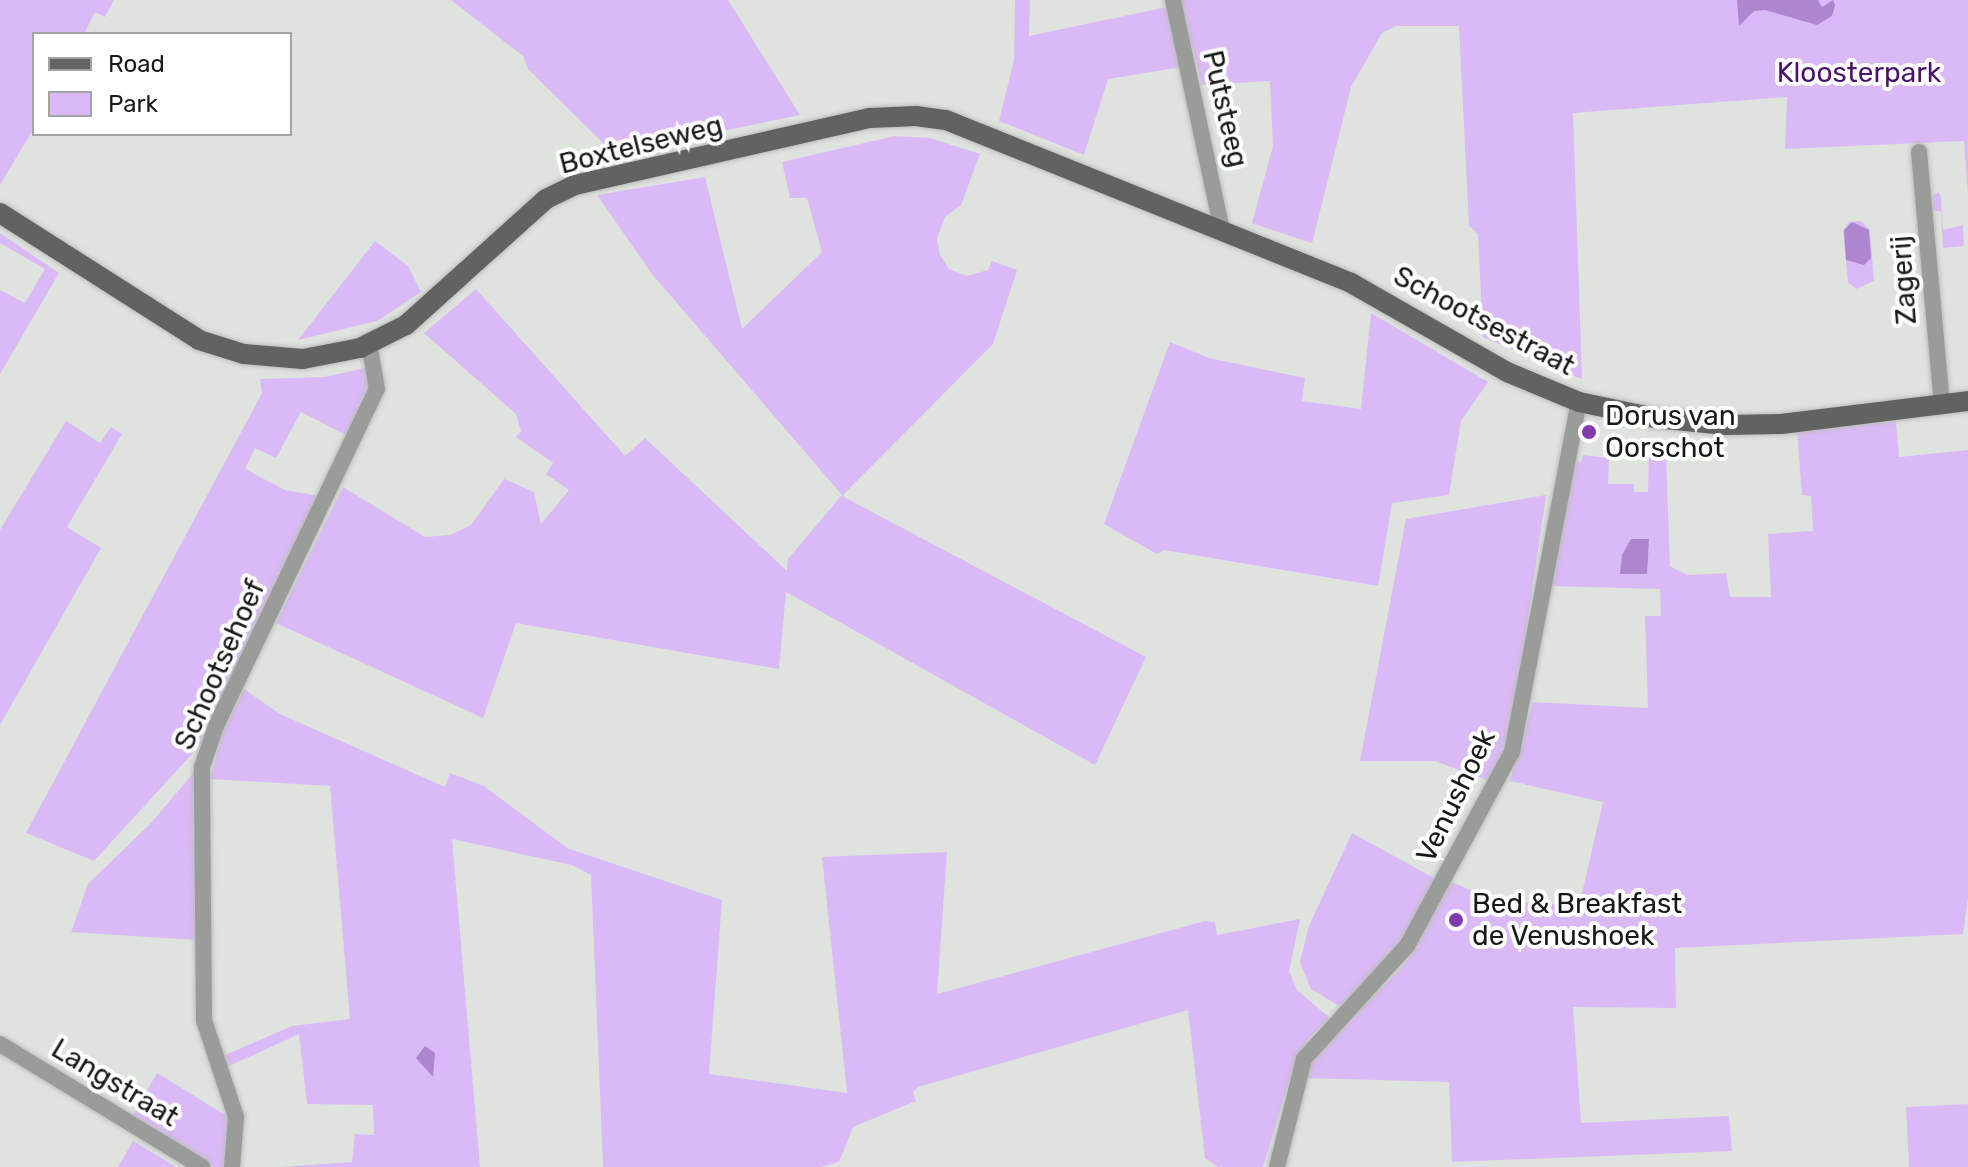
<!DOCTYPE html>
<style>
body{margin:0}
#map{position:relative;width:1968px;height:1167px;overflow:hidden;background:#dfe3de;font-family:Rubik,sans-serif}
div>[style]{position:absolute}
.green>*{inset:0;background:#dabaf6}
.water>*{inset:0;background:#ad86cf}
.roads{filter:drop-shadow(0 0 2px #bbbfba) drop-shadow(0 0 2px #bbbfba)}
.minor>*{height:16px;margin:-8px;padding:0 8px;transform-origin:8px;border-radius:8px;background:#9a9c9a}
.major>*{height:20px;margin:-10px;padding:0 10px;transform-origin:10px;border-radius:10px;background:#60635f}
.dots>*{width:22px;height:22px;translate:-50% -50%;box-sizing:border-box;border:4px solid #fff;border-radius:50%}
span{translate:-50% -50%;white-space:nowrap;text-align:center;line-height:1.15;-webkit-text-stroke:8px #fff;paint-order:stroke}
.park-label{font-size:28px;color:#4a136b}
.street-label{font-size:28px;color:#181a18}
.poi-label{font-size:28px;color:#181a18}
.left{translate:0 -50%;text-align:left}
.legend{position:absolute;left:32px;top:32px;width:260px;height:104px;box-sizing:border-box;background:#fff;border:2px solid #a3a3a3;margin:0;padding:10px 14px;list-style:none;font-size:24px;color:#181a18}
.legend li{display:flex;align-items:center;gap:16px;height:40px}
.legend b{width:40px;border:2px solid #a3a3a3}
</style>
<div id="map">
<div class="green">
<i style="clip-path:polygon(0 0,114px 0,105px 17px,95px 12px,84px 34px,34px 34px,34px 128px,0 185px)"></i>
<i style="clip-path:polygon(451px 0,728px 0,800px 115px,605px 155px,606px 146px,528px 69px,523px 56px)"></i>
<i style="clip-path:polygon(1015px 0,1030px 0,1029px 36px,1167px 7px,1182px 67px,1108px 79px,1084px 155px,999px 121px,1014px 60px)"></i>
<i style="clip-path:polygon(1180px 0,1968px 0,1968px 196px,1964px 141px,1785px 149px,1787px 97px,1573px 113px,1582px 379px,1483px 337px,1478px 234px,1469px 226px,1459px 26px,1396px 26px,1382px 33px,1351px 87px,1312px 243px,1252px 223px,1273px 146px,1270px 81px,1202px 85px)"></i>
<i style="clip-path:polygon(895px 136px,930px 138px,980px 154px,961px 205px,945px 217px,937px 239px,940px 255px,949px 269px,967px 276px,988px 270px,992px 261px,1017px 270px,993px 344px,842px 496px,1146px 657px,1095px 765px,786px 592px,779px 669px,516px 623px,483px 718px,276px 623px,343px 487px,425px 537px,450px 535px,471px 525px,504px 479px,534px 492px,541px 524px,569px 490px,546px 474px,553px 463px,516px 437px,521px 431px,516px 414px,424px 333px,476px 289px,625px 456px,645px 438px,787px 571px,788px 559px,842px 495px,652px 274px,597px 195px,705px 177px,742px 329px,822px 252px,807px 198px,790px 198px,782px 162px)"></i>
<i style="clip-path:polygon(1939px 192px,1941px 197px,1943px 230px,1963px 225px,1964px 246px,1943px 248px,1941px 211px,1933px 211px,1932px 196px)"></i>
<i style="clip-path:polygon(1861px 221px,1870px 230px,1874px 281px,1856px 289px,1848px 282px,1843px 231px,1849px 222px)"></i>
<i style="clip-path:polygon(0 233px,59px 273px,0 374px,0 290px,25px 303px,45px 269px,0 243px)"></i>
<i style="clip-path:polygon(375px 241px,408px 266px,421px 292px,377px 321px,298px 340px)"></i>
<i style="clip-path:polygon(1371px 313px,1488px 382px,1461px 421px,1449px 495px,1392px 503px,1378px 586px,1164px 550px,1157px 554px,1104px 524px,1170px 342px,1209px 358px,1305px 378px,1302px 401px,1361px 409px)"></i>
<i style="clip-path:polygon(369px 367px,374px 379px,348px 436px,301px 412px,276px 458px,255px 448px,245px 469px,285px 490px,320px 496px,202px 743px,94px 861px,26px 833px,262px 393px,260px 379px,325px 377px)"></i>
<i style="clip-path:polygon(66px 421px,100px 443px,111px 427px,122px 434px,67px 527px,101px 548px,0 725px,0 530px)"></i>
<i style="clip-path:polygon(1896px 421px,1899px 457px,1968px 450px,1968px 898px,1963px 934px,1675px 948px,1676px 1008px,1573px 1007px,1581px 1123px,1729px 1116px,1732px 1151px,1452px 1162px,1449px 1082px,1307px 1078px,1313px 1059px,1404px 965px,1452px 882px,1492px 900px,1579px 906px,1603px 802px,1510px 781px,1533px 702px,1648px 708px,1645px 616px,1661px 616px,1660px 589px,1550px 586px,1568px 461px,1581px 462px,1583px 455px,1609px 458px,1608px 484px,1634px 484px,1634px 492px,1648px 492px,1649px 453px,1656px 460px,1666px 458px,1670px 566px,1687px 575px,1726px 573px,1730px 597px,1771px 597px,1768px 534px,1813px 531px,1811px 496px,1802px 495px,1797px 431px)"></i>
<i style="clip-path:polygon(1546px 495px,1510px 741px,1490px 781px,1435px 761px,1360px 761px,1406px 519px)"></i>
<i style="clip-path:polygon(244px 689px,280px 714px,445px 787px,450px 773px,484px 786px,567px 848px,722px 900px,709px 1074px,847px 1093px,822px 857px,947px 852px,937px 994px,1205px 921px,1215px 922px,1217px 935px,1300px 919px,1289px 971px,1297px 990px,1330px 1018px,1312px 1035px,1292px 1071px,1263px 1167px,1218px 1167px,1205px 1158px,1188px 1010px,918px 1087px,913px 1092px,916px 1101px,853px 1127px,839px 1162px,820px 1167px,603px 1167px,591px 875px,572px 865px,452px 839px,480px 1167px,281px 1167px,352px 1162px,355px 1134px,374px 1135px,373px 1105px,307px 1104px,299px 1034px,227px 1067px,223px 1056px,292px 1026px,350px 1019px,330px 786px,210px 779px,223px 732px)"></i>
<i style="clip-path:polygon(195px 771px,196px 940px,71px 932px,88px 884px,152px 822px)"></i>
<i style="clip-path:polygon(1352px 833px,1436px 879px,1400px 945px,1341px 1007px,1311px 989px,1300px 962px,1309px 926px)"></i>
<i style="clip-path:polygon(157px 1073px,227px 1116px,226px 1167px,214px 1167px,132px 1117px)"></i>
<i style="clip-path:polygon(1968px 1104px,1968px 1167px,1909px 1167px,1906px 1107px)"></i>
<i style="clip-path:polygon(133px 1141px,176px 1167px,118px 1167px)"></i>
</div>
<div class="water">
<i style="clip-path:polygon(1737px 0,1818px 0,1822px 7px,1833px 0,1835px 5px,1832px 16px,1817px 25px,1765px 10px,1754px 11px,1739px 26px)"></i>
<i style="clip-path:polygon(1852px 222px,1869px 230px,1871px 258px,1864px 265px,1846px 260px,1844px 230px)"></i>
<i style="clip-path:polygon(1631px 539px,1649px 539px,1647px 574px,1620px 574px,1622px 555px)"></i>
<i style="clip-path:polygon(425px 1046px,435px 1053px,433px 1077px,416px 1058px)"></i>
</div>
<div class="roads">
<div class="minor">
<i style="left:1173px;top:0;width:235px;rotate:78deg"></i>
<i style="left:1919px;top:152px;width:253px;rotate:84.8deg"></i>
<i style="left:0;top:1044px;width:237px;rotate:31.3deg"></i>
<i style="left:232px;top:1167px;width:50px;rotate:-85.4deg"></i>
<i style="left:236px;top:1117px;width:102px;rotate:-108.3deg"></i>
<i style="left:204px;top:1020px;width:253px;rotate:-90.5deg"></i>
<i style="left:202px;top:767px;width:43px;rotate:-71.1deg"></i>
<i style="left:216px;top:726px;width:373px;rotate:-64.5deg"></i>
<i style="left:377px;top:389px;width:47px;rotate:-99.9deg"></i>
<i style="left:1277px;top:1167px;width:111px;rotate:-76deg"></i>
<i style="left:1304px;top:1059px;width:153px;rotate:-47.7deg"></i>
<i style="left:1407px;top:946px;width:221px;rotate:-61.6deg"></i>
<i style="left:1512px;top:752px;width:356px;rotate:-79.2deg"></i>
</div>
<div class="major">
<i style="left:0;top:213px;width:236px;rotate:32.5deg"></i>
<i style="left:199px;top:340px;width:47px;rotate:17.3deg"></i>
<i style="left:244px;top:354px;width:59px;rotate:4.8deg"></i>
<i style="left:303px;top:359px;width:58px;rotate:-10.9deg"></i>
<i style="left:360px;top:348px;width:51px;rotate:-26.6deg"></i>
<i style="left:406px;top:325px;width:188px;rotate:-42deg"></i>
<i style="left:546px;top:199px;width:32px;rotate:-26deg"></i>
<i style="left:575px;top:185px;width:303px;rotate:-12.8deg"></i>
<i style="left:870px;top:118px;width:46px;rotate:-2.5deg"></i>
<i style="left:916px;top:116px;width:30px;rotate:8deg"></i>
<i style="left:946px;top:120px;width:437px;rotate:21.9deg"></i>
<i style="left:1351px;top:283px;width:180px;rotate:29.7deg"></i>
<i style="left:1507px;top:372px;width:78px;rotate:22.6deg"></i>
<i style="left:1579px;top:402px;width:78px;rotate:11.9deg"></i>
<i style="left:1655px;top:418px;width:71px;rotate:5.6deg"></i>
<i style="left:1726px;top:425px;width:55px;rotate:-1deg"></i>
<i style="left:1781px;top:424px;width:188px;rotate:-7deg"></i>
</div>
</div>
<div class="dots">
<i style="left:1589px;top:432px;background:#803baf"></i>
<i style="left:1456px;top:920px;background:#803baf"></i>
</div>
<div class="park-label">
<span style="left:1859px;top:73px">Kloosterpark</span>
</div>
<div class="street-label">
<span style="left:1225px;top:109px;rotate:77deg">Putsteeg</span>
<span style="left:641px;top:145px;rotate:-14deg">Boxtelseweg</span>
<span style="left:1904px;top:280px;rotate:-94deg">Zagerij</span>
<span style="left:1484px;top:321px;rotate:28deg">Schootsestraat</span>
<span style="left:220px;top:665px;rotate:-66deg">Schootsehoef</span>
<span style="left:1456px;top:796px;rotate:-64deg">Venushoek</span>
<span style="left:115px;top:1083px;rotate:31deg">Langstraat</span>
</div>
<div class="poi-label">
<span class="left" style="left:1605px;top:432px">Dorus van<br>Oorschot</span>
<span class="left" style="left:1472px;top:920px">Bed &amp; Breakfast<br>de Venushoek</span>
</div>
<ul class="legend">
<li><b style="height:10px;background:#60635f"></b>Road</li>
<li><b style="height:22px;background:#dabaf6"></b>Park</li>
</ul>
</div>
